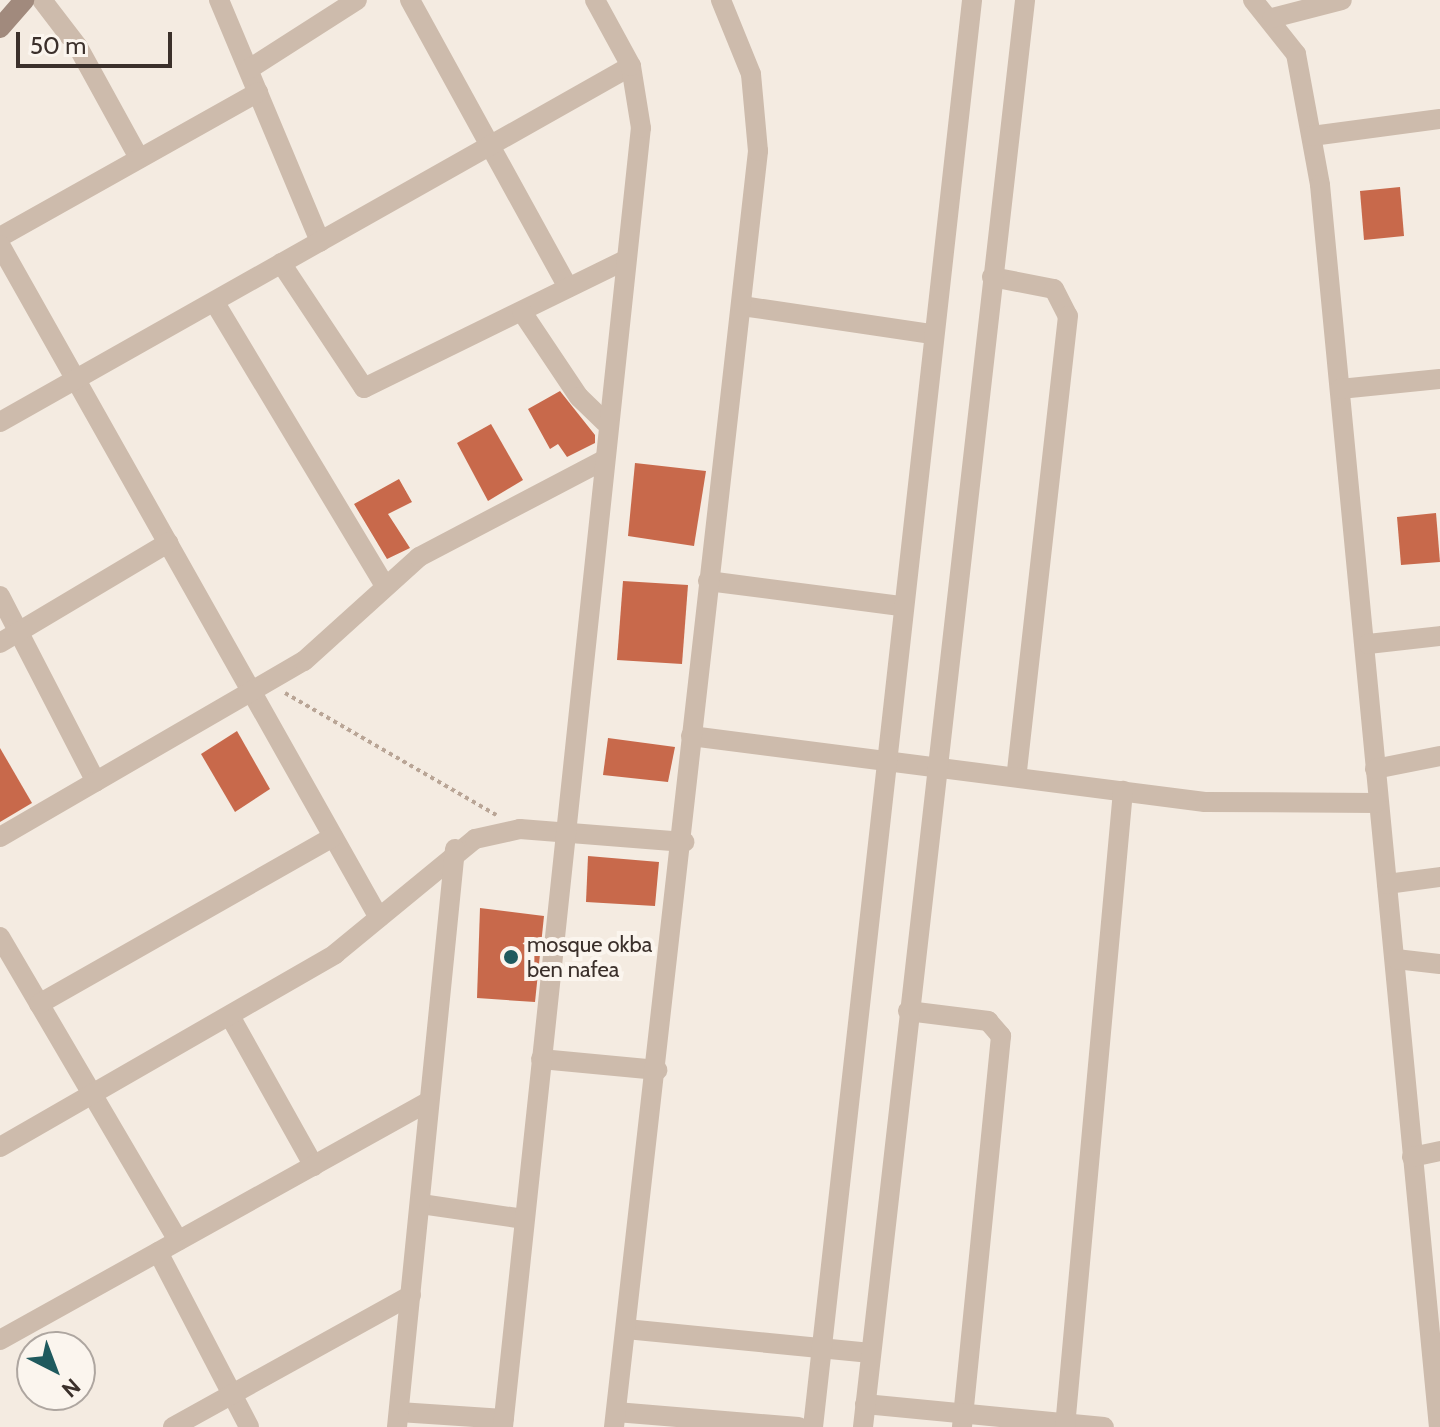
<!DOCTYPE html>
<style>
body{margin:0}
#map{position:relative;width:1440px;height:1427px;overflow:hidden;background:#f4ebe1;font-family:Cabin,sans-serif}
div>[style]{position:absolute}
.building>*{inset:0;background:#c8694b}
.path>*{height:4px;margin-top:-2px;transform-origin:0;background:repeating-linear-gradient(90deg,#b9a596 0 4px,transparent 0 8px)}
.street>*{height:20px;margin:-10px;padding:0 10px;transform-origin:10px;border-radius:10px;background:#cdbbac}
.secondary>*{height:20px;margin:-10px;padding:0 10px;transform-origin:10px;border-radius:10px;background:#a18a7d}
.dots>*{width:22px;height:22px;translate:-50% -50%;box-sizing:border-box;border:4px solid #fbf5ee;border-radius:50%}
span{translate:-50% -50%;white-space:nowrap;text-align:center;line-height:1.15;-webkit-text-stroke:8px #fbf5ee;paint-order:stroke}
.poi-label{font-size:22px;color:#3b302b}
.left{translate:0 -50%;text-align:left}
.north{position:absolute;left:16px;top:1331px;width:80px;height:80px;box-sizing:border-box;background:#fbf5ee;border:2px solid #aea6a0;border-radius:50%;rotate:138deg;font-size:22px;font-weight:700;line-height:32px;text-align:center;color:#3b302b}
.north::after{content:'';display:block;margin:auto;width:28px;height:36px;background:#1f5a5e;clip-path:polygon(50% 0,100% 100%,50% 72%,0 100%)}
.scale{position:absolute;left:16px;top:32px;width:156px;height:36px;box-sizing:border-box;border:4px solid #3b302b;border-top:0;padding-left:10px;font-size:24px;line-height:28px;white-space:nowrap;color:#3b302b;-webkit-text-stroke:6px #fbf5ee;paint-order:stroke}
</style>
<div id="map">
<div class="building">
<i style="clip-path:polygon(1400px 187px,1404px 236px,1364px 240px,1360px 191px)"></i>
<i style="clip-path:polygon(560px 391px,595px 435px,595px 443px,567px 457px,558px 444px,550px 449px,528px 409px)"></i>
<i style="clip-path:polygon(491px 424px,523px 480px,488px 501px,457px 443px)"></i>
<i style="clip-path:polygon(635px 463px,706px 471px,694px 546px,628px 536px)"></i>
<i style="clip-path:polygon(399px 479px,412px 502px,388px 514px,410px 548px,387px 559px,354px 504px)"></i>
<i style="clip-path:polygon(1436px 513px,1440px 562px,1401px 565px,1397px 517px)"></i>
<i style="clip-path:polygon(623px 581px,688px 585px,682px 664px,617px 660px)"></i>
<i style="clip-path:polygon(237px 731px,270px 789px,235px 812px,201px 754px)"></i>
<i style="clip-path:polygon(608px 738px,675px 747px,668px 782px,603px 775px)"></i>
<i style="clip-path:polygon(0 748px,32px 803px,0 822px)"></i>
<i style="clip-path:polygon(588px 856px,659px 862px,655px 906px,586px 902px)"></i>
<i style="clip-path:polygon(480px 908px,544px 916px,535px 1002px,477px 998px)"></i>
</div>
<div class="path">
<i style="left:285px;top:693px;width:244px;rotate:30deg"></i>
</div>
<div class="street">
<i style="left:42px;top:0;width:59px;rotate:52.5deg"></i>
<i style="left:78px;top:47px;width:127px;rotate:61.2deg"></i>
<i style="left:219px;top:0;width:262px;rotate:67.3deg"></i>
<i style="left:410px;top:0;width:328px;rotate:61.2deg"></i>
<i style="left:1253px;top:0;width:69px;rotate:51.5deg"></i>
<i style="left:1296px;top:54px;width:133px;rotate:79.6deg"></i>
<i style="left:1320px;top:185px;width:1248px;rotate:84.53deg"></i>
<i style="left:1272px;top:18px;width:72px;rotate:-14.4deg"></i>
<i style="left:249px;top:69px;width:128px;rotate:-32.6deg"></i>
<i style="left:1312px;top:136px;width:129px;rotate:-7.6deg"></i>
<i style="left:0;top:237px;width:296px;rotate:-29.3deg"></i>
<i style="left:0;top:245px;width:772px;rotate:60.61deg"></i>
<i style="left:281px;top:263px;width:150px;rotate:56.4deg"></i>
<i style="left:364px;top:388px;width:291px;rotate:-26.1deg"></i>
<i style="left:992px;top:277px;width:63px;rotate:11deg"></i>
<i style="left:1054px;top:289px;width:30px;rotate:63deg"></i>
<i style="left:1068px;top:316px;width:463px;rotate:96.4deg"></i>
<i style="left:215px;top:303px;width:328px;rotate:59deg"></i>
<i style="left:742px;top:306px;width:192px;rotate:8.4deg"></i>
<i style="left:522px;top:312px;width:102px;rotate:56.2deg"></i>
<i style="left:579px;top:397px;width:36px;rotate:44deg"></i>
<i style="left:1340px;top:389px;width:100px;rotate:-5.7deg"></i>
<i style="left:0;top:422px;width:724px;rotate:-29.43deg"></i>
<i style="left:708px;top:581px;width:194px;rotate:7.4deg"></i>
<i style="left:0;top:596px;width:209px;rotate:62.7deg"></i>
<i style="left:0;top:643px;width:196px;rotate:-30.8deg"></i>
<i style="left:1368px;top:644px;width:72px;rotate:-6.3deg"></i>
<i style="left:691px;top:736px;width:518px;rotate:7.32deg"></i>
<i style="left:1205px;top:802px;width:171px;rotate:0.3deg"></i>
<i style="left:1375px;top:769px;width:66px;rotate:-11.3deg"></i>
<i style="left:0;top:837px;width:351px;rotate:-30.1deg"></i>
<i style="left:304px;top:661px;width:155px;rotate:-42.1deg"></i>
<i style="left:419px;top:557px;width:207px;rotate:-27.7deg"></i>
<i style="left:1387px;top:884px;width:53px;rotate:-7.5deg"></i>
<i style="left:0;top:937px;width:352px;rotate:59.6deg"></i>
<i style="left:1396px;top:959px;width:44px;rotate:6.5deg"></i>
<i style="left:39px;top:1004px;width:338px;rotate:-29.6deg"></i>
<i style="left:908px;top:1011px;width:81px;rotate:7.1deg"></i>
<i style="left:988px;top:1021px;width:20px;rotate:49deg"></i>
<i style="left:1001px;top:1036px;width:393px;rotate:95.7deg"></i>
<i style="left:230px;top:1016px;width:172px;rotate:60.8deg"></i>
<i style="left:541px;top:1059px;width:117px;rotate:5.4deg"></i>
<i style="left:0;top:1147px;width:387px;rotate:-29.9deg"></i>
<i style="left:335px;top:954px;width:181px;rotate:-39.4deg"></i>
<i style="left:475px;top:839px;width:46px;rotate:-12.5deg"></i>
<i style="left:520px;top:829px;width:165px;rotate:4.5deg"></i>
<i style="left:1412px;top:1157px;width:29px;rotate:-12deg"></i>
<i style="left:421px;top:1204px;width:104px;rotate:8.3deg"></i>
<i style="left:158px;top:1252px;width:197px;rotate:62.5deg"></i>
<i style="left:626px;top:1329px;width:246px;rotate:5.6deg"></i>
<i style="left:0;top:1340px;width:490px;rotate:-29.1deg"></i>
<i style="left:865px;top:1404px;width:240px;rotate:5.5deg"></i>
<i style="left:399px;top:1412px;width:105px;rotate:3.8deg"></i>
<i style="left:616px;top:1412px;width:183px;rotate:4.7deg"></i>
<i style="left:173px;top:1427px;width:272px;rotate:-29deg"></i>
<i style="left:397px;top:1427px;width:581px;rotate:-84.27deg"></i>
<i style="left:503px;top:1427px;width:1306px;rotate:-83.94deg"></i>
<i style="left:641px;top:128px;width:63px;rotate:-99.2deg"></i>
<i style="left:631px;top:66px;width:75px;rotate:-118.6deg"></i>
<i style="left:614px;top:1427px;width:1284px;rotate:-83.56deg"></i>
<i style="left:758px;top:151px;width:77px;rotate:-95.2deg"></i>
<i style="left:751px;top:74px;width:80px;rotate:-112.1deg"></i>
<i style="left:813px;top:1427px;width:1436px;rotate:-83.64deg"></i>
<i style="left:863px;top:1427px;width:1436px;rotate:-83.52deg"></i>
<i style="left:1065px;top:1427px;width:639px;rotate:-84.79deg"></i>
</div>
<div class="secondary">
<i style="left:0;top:28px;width:37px;rotate:-49deg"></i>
</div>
<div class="dots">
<i style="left:511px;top:957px;background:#1f5a5e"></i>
</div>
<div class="poi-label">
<span class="left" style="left:527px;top:957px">mosque okba<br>ben nafea</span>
</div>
<div class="north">N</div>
<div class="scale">50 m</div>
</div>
